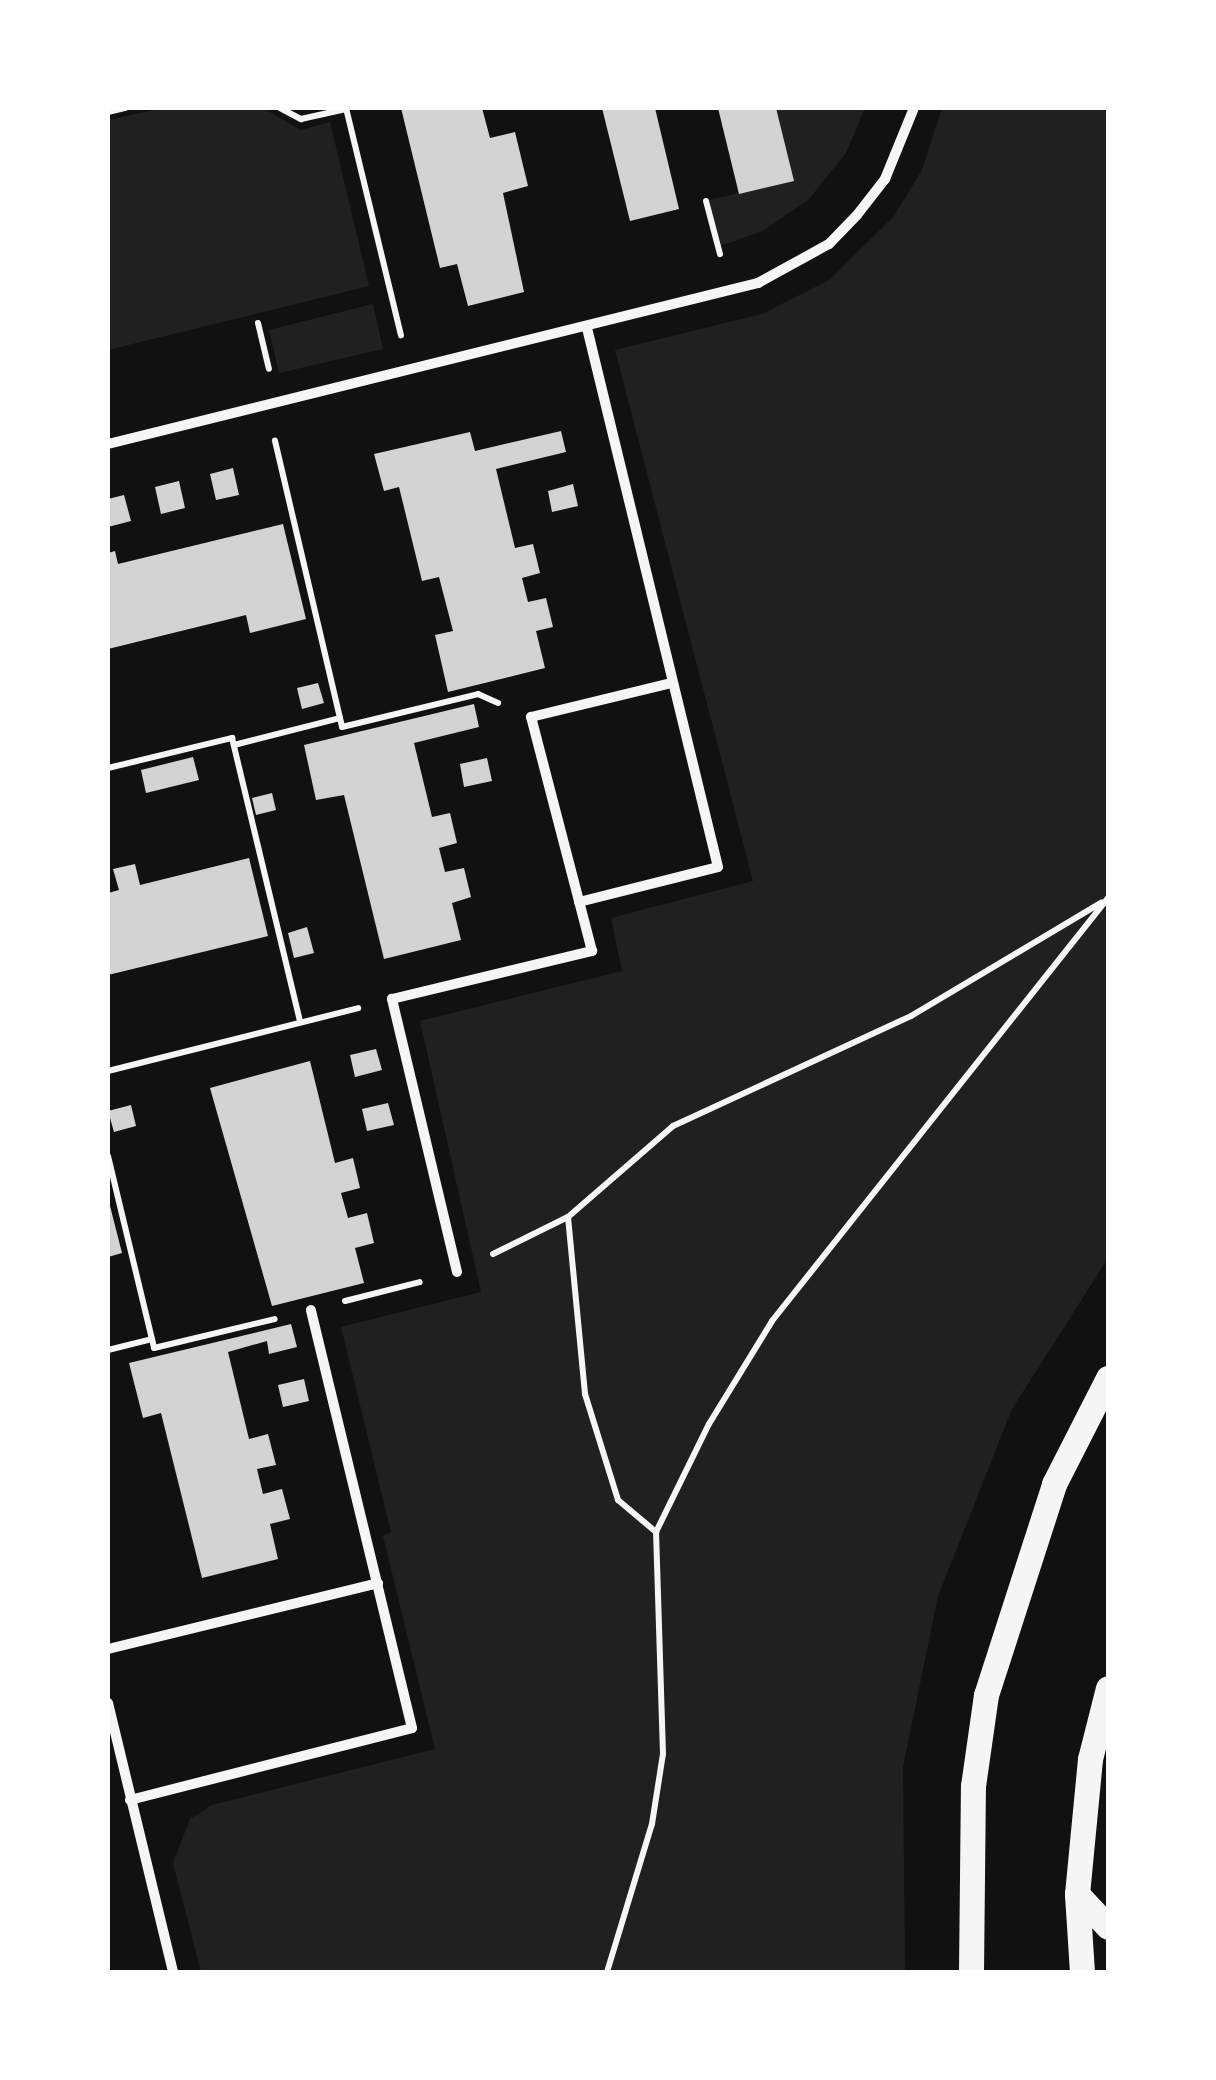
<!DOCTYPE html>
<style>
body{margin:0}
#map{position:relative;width:1216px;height:2080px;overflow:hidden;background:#111;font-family:"Open Sans",sans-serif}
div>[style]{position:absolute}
.green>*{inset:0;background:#202020}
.building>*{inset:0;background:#d3d3d3}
.path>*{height:6px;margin:-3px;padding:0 3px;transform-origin:3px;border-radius:3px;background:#f5f5f5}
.minor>*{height:10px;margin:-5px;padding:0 5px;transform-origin:5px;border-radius:5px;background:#f5f5f5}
.primary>*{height:25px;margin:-12.5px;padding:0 12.5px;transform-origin:12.5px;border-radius:12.5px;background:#f5f5f5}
span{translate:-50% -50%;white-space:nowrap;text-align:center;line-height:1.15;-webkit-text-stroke:8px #fff;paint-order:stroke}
.frame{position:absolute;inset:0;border:110px solid #fff;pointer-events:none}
</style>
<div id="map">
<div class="green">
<i style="clip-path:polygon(164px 108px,263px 108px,301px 130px,330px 122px,369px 286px,108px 350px,108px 120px)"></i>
<i style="clip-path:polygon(776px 108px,865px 108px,846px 153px,809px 199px,763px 231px,720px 246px,709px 200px,793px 180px)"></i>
<i style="clip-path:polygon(942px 108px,1108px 108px,1108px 1258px,1012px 1409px,938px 1596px,903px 1767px,905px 1972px,201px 1972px,173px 1863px,190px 1819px,212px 1805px,435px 1749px,383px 1536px,391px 1532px,341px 1327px,481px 1292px,420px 1021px,622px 971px,611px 918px,753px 881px,615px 350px,762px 314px,829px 280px,894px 216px,922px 170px)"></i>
<i style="clip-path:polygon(373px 304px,383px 349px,279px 373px,269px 330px)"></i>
</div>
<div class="building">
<i style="clip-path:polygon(401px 108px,482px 108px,490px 138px,515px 132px,528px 186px,503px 193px,524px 292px,468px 306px,457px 264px,440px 268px)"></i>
<i style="clip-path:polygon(602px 108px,655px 108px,679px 209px,630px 221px)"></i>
<i style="clip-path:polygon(718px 108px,776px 108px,794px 181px,739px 194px)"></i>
<i style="clip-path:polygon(561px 431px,566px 452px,496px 469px,515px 548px,533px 544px,540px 573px,522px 578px,528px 602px,546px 598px,553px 627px,536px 631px,545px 668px,448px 692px,435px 635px,453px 631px,439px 577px,422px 581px,399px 487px,384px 491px,374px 454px,470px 432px,475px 451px)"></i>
<i style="clip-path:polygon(233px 468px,239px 495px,216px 500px,210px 474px)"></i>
<i style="clip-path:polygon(179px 481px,185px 508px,161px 514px,155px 487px)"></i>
<i style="clip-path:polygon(573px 484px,578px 506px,552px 512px,548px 491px)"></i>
<i style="clip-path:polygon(124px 495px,131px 521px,108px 527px,108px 499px)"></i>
<i style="clip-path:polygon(283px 524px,306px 619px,250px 633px,246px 615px,108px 649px,108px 553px,115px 551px,118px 564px)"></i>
<i style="clip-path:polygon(318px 683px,324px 703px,302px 709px,297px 688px)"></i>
<i style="clip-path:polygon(474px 704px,479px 727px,414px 743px,432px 817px,450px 813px,457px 843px,439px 848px,445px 872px,464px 868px,471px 897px,452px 903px,461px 940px,384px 959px,344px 795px,316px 800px,304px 745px)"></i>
<i style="clip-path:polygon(193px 757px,199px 780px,146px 793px,141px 770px)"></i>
<i style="clip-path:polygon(487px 758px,492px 781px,464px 787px,460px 764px)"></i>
<i style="clip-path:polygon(272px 793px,276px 810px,256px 815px,252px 798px)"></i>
<i style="clip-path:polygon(249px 858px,268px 936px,108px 975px,108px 893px,119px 890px,113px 869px,135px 864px,140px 885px)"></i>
<i style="clip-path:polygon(307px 927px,314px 953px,294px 958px,288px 933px)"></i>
<i style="clip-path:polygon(376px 1049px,382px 1070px,355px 1077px,350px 1055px)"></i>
<i style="clip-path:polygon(310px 1061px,335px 1163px,353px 1158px,360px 1188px,341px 1193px,348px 1218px,367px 1213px,374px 1243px,355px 1248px,364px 1283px,272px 1306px,210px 1088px)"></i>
<i style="clip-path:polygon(388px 1103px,394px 1125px,367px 1131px,362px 1109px)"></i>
<i style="clip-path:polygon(131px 1105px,136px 1126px,114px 1132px,108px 1111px)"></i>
<i style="clip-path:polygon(109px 1202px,122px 1253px,108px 1257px,108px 1203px)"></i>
<i style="clip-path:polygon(291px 1324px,297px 1347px,269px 1354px,267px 1341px,228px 1352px,249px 1439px,268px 1434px,276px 1465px,257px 1469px,263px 1494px,282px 1489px,290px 1519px,270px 1524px,278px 1559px,202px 1578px,161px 1413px,143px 1418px,129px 1363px)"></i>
<i style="clip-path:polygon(304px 1379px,309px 1401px,283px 1407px,278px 1385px)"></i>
</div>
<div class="path">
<i style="left:280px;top:108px;width:24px;rotate:28deg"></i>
<i style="left:301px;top:119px;width:46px;rotate:-12.5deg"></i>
<i style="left:346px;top:108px;width:234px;rotate:76.4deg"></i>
<i style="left:108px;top:112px;width:18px;rotate:-13deg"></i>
<i style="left:706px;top:201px;width:55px;rotate:75.2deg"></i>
<i style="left:258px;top:323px;width:47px;rotate:76.6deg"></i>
<i style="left:340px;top:718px;width:9px;rotate:77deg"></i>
<i style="left:342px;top:727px;width:140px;rotate:-13.6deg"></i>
<i style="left:478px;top:694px;width:22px;rotate:24deg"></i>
<i style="left:234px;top:745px;width:109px;rotate:-14.3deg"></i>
<i style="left:340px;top:718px;width:285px;rotate:-103.2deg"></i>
<i style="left:108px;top:768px;width:128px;rotate:-13.6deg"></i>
<i style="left:232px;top:738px;width:292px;rotate:76.5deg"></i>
<i style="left:108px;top:1071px;width:258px;rotate:-14.1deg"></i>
<i style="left:108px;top:1156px;width:188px;rotate:76.5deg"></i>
<i style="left:568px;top:1217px;width:178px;rotate:84.5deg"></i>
<i style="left:585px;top:1394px;width:111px;rotate:72.7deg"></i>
<i style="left:618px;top:1500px;width:50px;rotate:40.1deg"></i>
<i style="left:493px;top:1254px;width:84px;rotate:-26.3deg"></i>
<i style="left:568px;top:1217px;width:139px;rotate:-40.9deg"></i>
<i style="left:673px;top:1126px;width:262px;rotate:-24.8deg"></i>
<i style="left:911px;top:1016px;width:222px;rotate:-30.8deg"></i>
<i style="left:345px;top:1301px;width:77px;rotate:-14.2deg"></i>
<i style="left:108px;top:1350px;width:45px;rotate:-14deg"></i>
<i style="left:152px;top:1339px;width:9px;rotate:77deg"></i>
<i style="left:154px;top:1348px;width:124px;rotate:-13.5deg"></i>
<i style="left:607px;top:1972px;width:155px;rotate:-73.1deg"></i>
<i style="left:652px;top:1824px;width:71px;rotate:-81.1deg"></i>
<i style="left:663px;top:1754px;width:222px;rotate:-91.8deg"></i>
<i style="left:656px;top:1532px;width:120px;rotate:-63.9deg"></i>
<i style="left:709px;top:1424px;width:121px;rotate:-58.5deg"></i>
<i style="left:772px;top:1321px;width:540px;rotate:-51.54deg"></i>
</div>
<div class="minor">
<i style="left:108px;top:444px;width:670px;rotate:-13.91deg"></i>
<i style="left:758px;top:283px;width:81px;rotate:-28.8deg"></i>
<i style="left:829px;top:244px;width:40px;rotate:-46deg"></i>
<i style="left:857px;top:215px;width:46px;rotate:-52.1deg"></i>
<i style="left:885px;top:179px;width:77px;rotate:-67.8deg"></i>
<i style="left:579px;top:902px;width:143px;rotate:-14.1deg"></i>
<i style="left:718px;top:867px;width:555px;rotate:-103.66deg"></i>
<i style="left:457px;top:1272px;width:281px;rotate:-103.4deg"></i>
<i style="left:392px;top:999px;width:206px;rotate:-13.5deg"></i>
<i style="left:592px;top:951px;width:242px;rotate:-104.6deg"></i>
<i style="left:531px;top:717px;width:145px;rotate:-13.6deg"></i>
<i style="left:108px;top:1649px;width:278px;rotate:-13.7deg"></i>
<i style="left:108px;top:1703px;width:277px;rotate:76.4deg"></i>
<i style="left:130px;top:1800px;width:291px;rotate:-14.3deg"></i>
<i style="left:412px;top:1728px;width:430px;rotate:-103.6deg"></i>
</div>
<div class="primary">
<i style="left:1077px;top:1894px;width:45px;rotate:46.8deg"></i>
<i style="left:971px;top:1972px;width:186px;rotate:-89.4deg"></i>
<i style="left:973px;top:1786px;width:92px;rotate:-81.9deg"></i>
<i style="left:986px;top:1695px;width:222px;rotate:-72.1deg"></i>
<i style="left:1054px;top:1484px;width:119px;rotate:-63deg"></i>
<i style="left:1082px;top:1972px;width:78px;rotate:-93.7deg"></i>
<i style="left:1077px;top:1894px;width:136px;rotate:-84.5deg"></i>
<i style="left:1090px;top:1759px;width:73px;rotate:-75.8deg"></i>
</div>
<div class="frame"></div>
</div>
